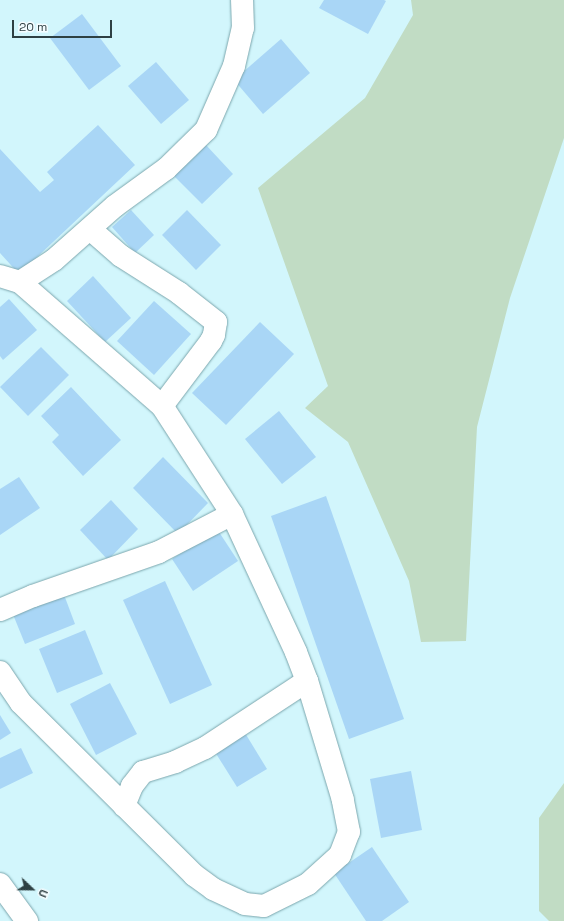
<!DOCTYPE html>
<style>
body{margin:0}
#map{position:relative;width:564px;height:921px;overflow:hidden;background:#d2f6fc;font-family:"Space Grotesk",sans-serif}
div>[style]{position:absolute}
.green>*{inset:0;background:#c1dcc4}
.building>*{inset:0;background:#a9d6f6}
.roads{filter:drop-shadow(0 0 1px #7ba6ad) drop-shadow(0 0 1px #7ba6ad)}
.street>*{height:22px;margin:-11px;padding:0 11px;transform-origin:11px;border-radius:11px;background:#fff}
span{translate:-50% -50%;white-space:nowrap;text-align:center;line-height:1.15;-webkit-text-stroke:4px #f5fdff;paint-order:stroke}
.north{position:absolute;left:12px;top:869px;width:40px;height:40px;-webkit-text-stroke:3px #f5fdff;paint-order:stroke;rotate:112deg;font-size:11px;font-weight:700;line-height:16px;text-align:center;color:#2e4043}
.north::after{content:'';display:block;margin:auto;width:14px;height:18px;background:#2e4043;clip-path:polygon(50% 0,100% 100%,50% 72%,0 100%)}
.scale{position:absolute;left:12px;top:20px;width:100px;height:18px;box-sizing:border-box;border:2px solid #2e4043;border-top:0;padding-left:5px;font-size:12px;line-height:14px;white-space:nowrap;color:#2e4043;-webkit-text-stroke:3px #f5fdff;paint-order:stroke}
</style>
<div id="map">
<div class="green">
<i style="clip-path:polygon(411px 0,564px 0,564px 138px,510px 298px,477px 427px,466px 641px,421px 642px,409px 581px,348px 442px,305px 408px,328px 386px,258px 188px,365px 98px,413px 15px)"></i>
<i style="clip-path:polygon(564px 783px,564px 921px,549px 921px,539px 911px,539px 818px)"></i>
</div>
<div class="building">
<i style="clip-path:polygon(324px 0,384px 0,386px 1px,368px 34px,319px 8px)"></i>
<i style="clip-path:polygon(82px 14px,121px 66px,89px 90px,50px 38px)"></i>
<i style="clip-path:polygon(281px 39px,310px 73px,263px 114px,234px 80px)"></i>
<i style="clip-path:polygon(156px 62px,189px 100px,161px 124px,128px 86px)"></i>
<i style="clip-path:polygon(98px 125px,135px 165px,19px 274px,0 253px,0 149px,40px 192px,54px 180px,47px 172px)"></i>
<i style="clip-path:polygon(206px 145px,233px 174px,202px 204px,174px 176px)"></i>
<i style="clip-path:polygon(131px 210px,154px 235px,135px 253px,112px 227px)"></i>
<i style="clip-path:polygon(187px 210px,221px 245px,196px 270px,162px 235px)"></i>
<i style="clip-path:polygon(93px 276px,131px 318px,105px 342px,67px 301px)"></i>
<i style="clip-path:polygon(9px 299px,37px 330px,3px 360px,0 356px,0 307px)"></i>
<i style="clip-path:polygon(154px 301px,191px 334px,154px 375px,117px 341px)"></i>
<i style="clip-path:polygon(260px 322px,294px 354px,226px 425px,192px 393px)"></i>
<i style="clip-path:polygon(41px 347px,69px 375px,28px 416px,0 387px)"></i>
<i style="clip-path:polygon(71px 387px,121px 440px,83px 476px,52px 442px,59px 435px,41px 416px)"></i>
<i style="clip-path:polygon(279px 411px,316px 457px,282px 484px,245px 439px)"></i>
<i style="clip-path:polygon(163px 457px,208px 503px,178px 534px,133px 488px)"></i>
<i style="clip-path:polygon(19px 477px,40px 508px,0 535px,0 489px)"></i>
<i style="clip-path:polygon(326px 496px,404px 719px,349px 739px,271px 516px)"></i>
<i style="clip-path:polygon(111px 500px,138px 529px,108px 560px,80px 530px)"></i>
<i style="clip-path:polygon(217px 529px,238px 561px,193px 591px,172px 559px)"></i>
<i style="clip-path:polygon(165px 581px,212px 685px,170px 704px,123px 600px)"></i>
<i style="clip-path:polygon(63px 592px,75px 624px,25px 644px,12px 612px)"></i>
<i style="clip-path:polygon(85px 630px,103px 674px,57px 693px,39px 649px)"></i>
<i style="clip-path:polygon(110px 683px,137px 734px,96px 755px,70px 704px)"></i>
<i style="clip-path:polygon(0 715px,11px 733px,0 740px)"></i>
<i style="clip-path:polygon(245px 733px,267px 769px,237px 787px,215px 752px)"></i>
<i style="clip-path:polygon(21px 748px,33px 773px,0 789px,0 758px)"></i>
<i style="clip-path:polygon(411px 771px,422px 830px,381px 838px,370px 779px)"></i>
<i style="clip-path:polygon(372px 847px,409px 902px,382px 921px,366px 921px,334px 873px)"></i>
</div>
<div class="roads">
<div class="street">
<i style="left:90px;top:229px;width:41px;rotate:41.1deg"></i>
<i style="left:121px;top:256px;width:69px;rotate:32.5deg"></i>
<i style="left:179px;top:293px;width:47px;rotate:38.1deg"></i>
<i style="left:216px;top:322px;width:13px;rotate:99deg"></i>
<i style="left:214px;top:335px;width:7px;rotate:117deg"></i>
<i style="left:211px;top:341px;width:81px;rotate:127deg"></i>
<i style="left:0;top:276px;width:21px;rotate:17deg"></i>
<i style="left:20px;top:282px;width:40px;rotate:-32.9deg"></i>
<i style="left:54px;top:260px;width:81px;rotate:-41.5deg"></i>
<i style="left:115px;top:206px;width:63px;rotate:-36deg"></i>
<i style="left:166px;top:169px;width:56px;rotate:-44.3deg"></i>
<i style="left:206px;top:130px;width:70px;rotate:-66.4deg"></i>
<i style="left:234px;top:66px;width:39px;rotate:-77deg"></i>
<i style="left:243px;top:28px;width:28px;rotate:-92deg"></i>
<i style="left:0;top:610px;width:36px;rotate:-23deg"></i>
<i style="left:33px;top:596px;width:133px;rotate:-19.2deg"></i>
<i style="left:159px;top:552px;width:82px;rotate:-27.5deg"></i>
<i style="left:0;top:672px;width:37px;rotate:56deg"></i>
<i style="left:21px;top:703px;width:244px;rotate:44.8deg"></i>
<i style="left:194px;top:875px;width:24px;rotate:36deg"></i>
<i style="left:213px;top:889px;width:35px;rotate:25deg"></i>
<i style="left:245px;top:904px;width:19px;rotate:6deg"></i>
<i style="left:264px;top:906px;width:49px;rotate:-26.6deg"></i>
<i style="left:308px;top:884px;width:43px;rotate:-42.2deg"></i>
<i style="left:340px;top:855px;width:25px;rotate:-69deg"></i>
<i style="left:349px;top:832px;width:33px;rotate:-101deg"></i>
<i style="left:343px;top:800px;width:124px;rotate:-106.8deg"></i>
<i style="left:307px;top:681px;width:31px;rotate:-111deg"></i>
<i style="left:296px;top:652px;width:152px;rotate:-114.9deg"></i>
<i style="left:232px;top:514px;width:129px;rotate:-122.9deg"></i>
<i style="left:162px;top:406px;width:189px;rotate:-138.9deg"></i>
<i style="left:124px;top:806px;width:22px;rotate:-68deg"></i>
<i style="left:132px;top:786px;width:18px;rotate:-52deg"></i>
<i style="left:143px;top:772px;width:34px;rotate:-17deg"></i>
<i style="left:175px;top:762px;width:33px;rotate:-25deg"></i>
<i style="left:205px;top:748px;width:122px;rotate:-33.3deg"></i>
<i style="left:0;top:884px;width:46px;rotate:53.9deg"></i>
</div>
</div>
<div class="north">U</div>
<div class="scale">20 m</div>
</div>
